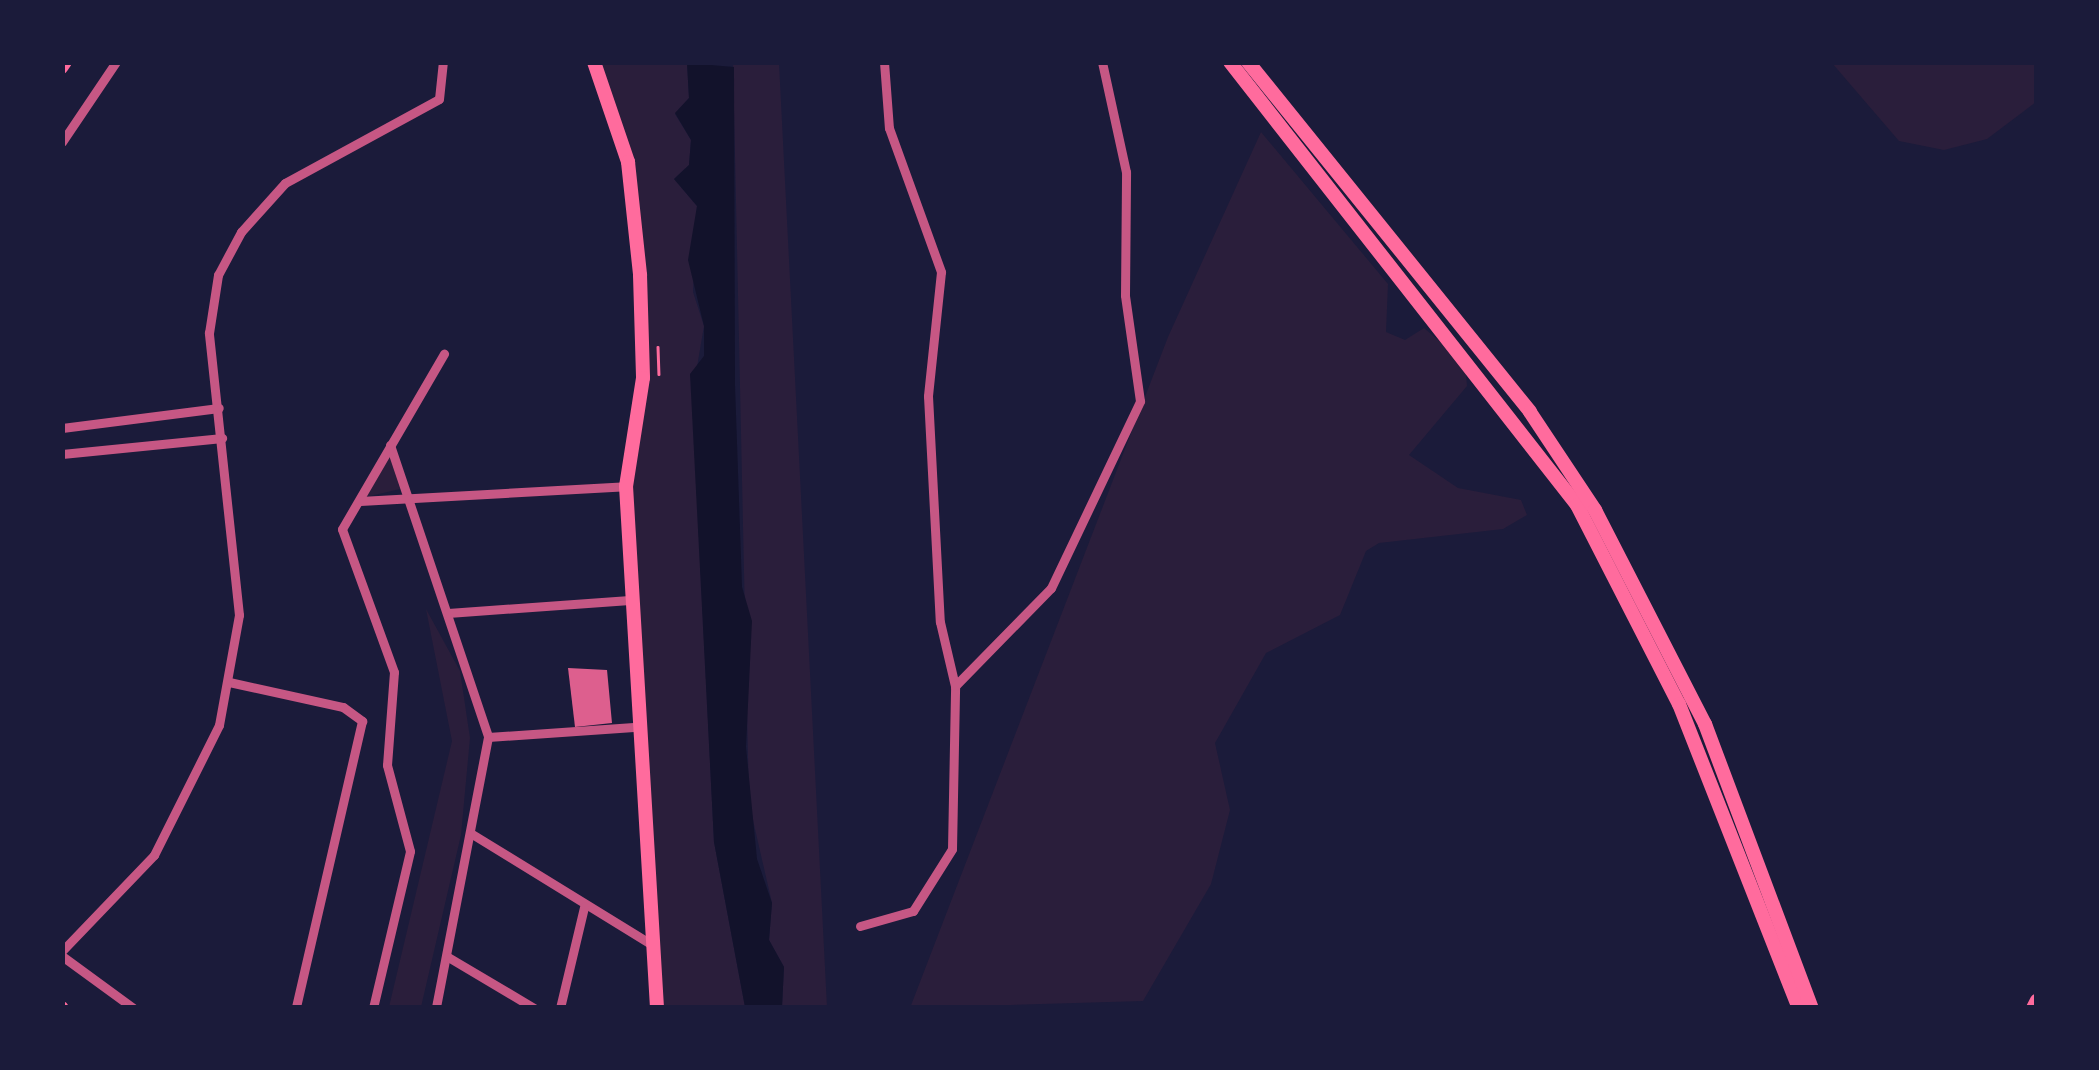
<!DOCTYPE html>
<style>
body{margin:0}
#map{position:relative;width:2099px;height:1070px;overflow:hidden;background:#1b1b3a;font-family:"Titillium Web",sans-serif}
div>[style]{position:absolute}
.green>*{inset:0;background:#2a1e3b}
.water>*{inset:0;background:#12122b}
.building>*{inset:0;background:#dd5f8e}
.path>*{height:2.5px;margin:-1.25px;padding:0 1.25px;transform-origin:1.25px;border-radius:1.25px;background:#ff6b9d}
.minor>*{height:9px;margin:-4.5px;padding:0 4.5px;transform-origin:4.5px;border-radius:4.5px;background:#c65784}
.secondary>*{height:12px;margin:-6px;padding:0 6px;transform-origin:6px;border-radius:6px;background:#ff6b9d}
.primary>*{height:14px;margin:-7px;padding:0 7px;transform-origin:7px;border-radius:7px;background:#ff6b9d}
span{translate:-50% -50%;white-space:nowrap;text-align:center;line-height:1.15;-webkit-text-stroke:8px #1b1b3a;paint-order:stroke}
.frame{position:absolute;inset:0;border:65px solid #1b1b3a;pointer-events:none}
</style>
<div id="map">
<div class="green">
<i style="clip-path:polygon(594px 63px,687px 63px,689px 98px,675px 114px,691px 140px,689px 165px,674px 179px,697px 206px,693px 292px,704px 326px,692px 396px,714px 842px,745px 1007px,658px 1007px,626px 486px,641px 396px,628px 162px)"></i>
<i style="clip-path:polygon(733px 63px,779px 63px,827px 1007px,782px 1007px,784px 967px,769px 940px,772px 903px,749px 803px)"></i>
<i style="clip-path:polygon(1832px 63px,2036px 63px,2036px 102px,1987px 139px,1944px 150px,1899px 141px)"></i>
<i style="clip-path:polygon(1261px 132px,1388px 284px,1386px 332px,1405px 340px,1424px 328px,1465px 363px,1467px 386px,1409px 455px,1458px 488px,1521px 500px,1527px 515px,1503px 529px,1379px 543px,1366px 551px,1340px 615px,1266px 653px,1215px 743px,1230px 810px,1211px 884px,1143px 1001px,910px 1008px,1168px 337px)"></i>
<i style="clip-path:polygon(390px 452px,400px 489px,366px 497px)"></i>
<i style="clip-path:polygon(426px 609px,460px 671px,470px 738px,461px 835px,421px 1007px,389px 1007px,452px 741px)"></i>
</div>
<div class="water">
<i style="clip-path:polygon(687px 63px,734px 67px,735px 385px,742px 587px,752px 621px,746px 747px,757px 859px,772px 903px,769px 940px,784px 967px,782px 1007px,745px 1007px,714px 842px,690px 374px,704px 356px,704px 326px,688px 260px,697px 206px,674px 179px,689px 165px,691px 140px,675px 113px,689px 98px)"></i>
</div>
<div class="building">
<i style="clip-path:polygon(568px 668px,607px 670px,612px 723px,575px 727px)"></i>
</div>
<div class="path">
<i style="left:658px;top:347px;width:27px;rotate:88deg"></i>
</div>
<div class="minor">
<i style="left:884px;top:62px;width:66px;rotate:85.7deg"></i>
<i style="left:889px;top:128px;width:153px;rotate:70.1deg"></i>
<i style="left:941px;top:272px;width:125px;rotate:96deg"></i>
<i style="left:928px;top:396px;width:226px;rotate:87deg"></i>
<i style="left:940px;top:622px;width:66px;rotate:76.8deg"></i>
<i style="left:62px;top:142px;width:97px;rotate:-56deg"></i>
<i style="left:62px;top:428px;width:158px;rotate:-7.3deg"></i>
<i style="left:390px;top:445px;width:308px;rotate:71.4deg"></i>
<i style="left:488px;top:737px;width:276px;rotate:100.9deg"></i>
<i style="left:62px;top:454px;width:161px;rotate:-5.7deg"></i>
<i style="left:360px;top:501px;width:266px;rotate:-3.2deg"></i>
<i style="left:448px;top:613px;width:182px;rotate:-4.1deg"></i>
<i style="left:229px;top:682px;width:117px;rotate:12.4deg"></i>
<i style="left:343px;top:707px;width:24px;rotate:36deg"></i>
<i style="left:362px;top:721px;width:294px;rotate:103deg"></i>
<i style="left:488px;top:737px;width:146px;rotate:-3.9deg"></i>
<i style="left:472px;top:834px;width:214px;rotate:31.6deg"></i>
<i style="left:860px;top:926px;width:55px;rotate:-15.8deg"></i>
<i style="left:913px;top:911px;width:73px;rotate:-57.8deg"></i>
<i style="left:952px;top:849px;width:163px;rotate:-88.9deg"></i>
<i style="left:955px;top:686px;width:137px;rotate:-45.6deg"></i>
<i style="left:1051px;top:588px;width:207px;rotate:-64.5deg"></i>
<i style="left:1140px;top:401px;width:107px;rotate:-98.1deg"></i>
<i style="left:1125px;top:295px;width:123px;rotate:-89.5deg"></i>
<i style="left:1126px;top:172px;width:113px;rotate:-102.3deg"></i>
<i style="left:62px;top:951px;width:133px;rotate:-46.2deg"></i>
<i style="left:154px;top:855px;width:145px;rotate:-63.4deg"></i>
<i style="left:219px;top:725px;width:112px;rotate:-79.7deg"></i>
<i style="left:239px;top:615px;width:284px;rotate:-96.1deg"></i>
<i style="left:209px;top:333px;width:59px;rotate:-81.2deg"></i>
<i style="left:218px;top:275px;width:49px;rotate:-61.9deg"></i>
<i style="left:241px;top:232px;width:66px;rotate:-48.1deg"></i>
<i style="left:285px;top:183px;width:175px;rotate:-28.6deg"></i>
<i style="left:439px;top:99px;width:37px;rotate:-84deg"></i>
<i style="left:62px;top:956px;width:88px;rotate:36.2deg"></i>
<i style="left:448px;top:957px;width:100px;rotate:30.7deg"></i>
<i style="left:373px;top:1008px;width:161px;rotate:-76.7deg"></i>
<i style="left:410px;top:851px;width:89px;rotate:-105deg"></i>
<i style="left:387px;top:765px;width:93px;rotate:-85.7deg"></i>
<i style="left:394px;top:672px;width:152px;rotate:-110deg"></i>
<i style="left:342px;top:529px;width:203px;rotate:-59.8deg"></i>
<i style="left:560px;top:1008px;width:104px;rotate:-76.6deg"></i>
</div>
<div class="secondary">
<i style="left:62px;top:68px;width:7px;rotate:-56deg"></i>
<i style="left:62px;top:1007px;width:1px;rotate:45deg"></i>
<i style="left:2032px;top:1008px;width:9px;rotate:-63deg"></i>
</div>
<div class="primary">
<i style="left:594px;top:62px;width:106px;rotate:71.2deg"></i>
<i style="left:628px;top:162px;width:114px;rotate:83.9deg"></i>
<i style="left:640px;top:275px;width:103px;rotate:88.3deg"></i>
<i style="left:643px;top:378px;width:109px;rotate:98.9deg"></i>
<i style="left:626px;top:486px;width:523px;rotate:86.6deg"></i>
<i style="left:1230px;top:62px;width:563px;rotate:51.93deg"></i>
<i style="left:1577px;top:505px;width:224px;rotate:62.9deg"></i>
<i style="left:1679px;top:704px;width:327px;rotate:68.5deg"></i>
<i style="left:1248px;top:62px;width:449px;rotate:51.1deg"></i>
<i style="left:1530px;top:412px;width:118px;rotate:56.4deg"></i>
<i style="left:1595px;top:510px;width:241px;rotate:62.8deg"></i>
<i style="left:1705px;top:724px;width:303px;rotate:69.4deg"></i>
</div>
<div class="frame"></div>
</div>
